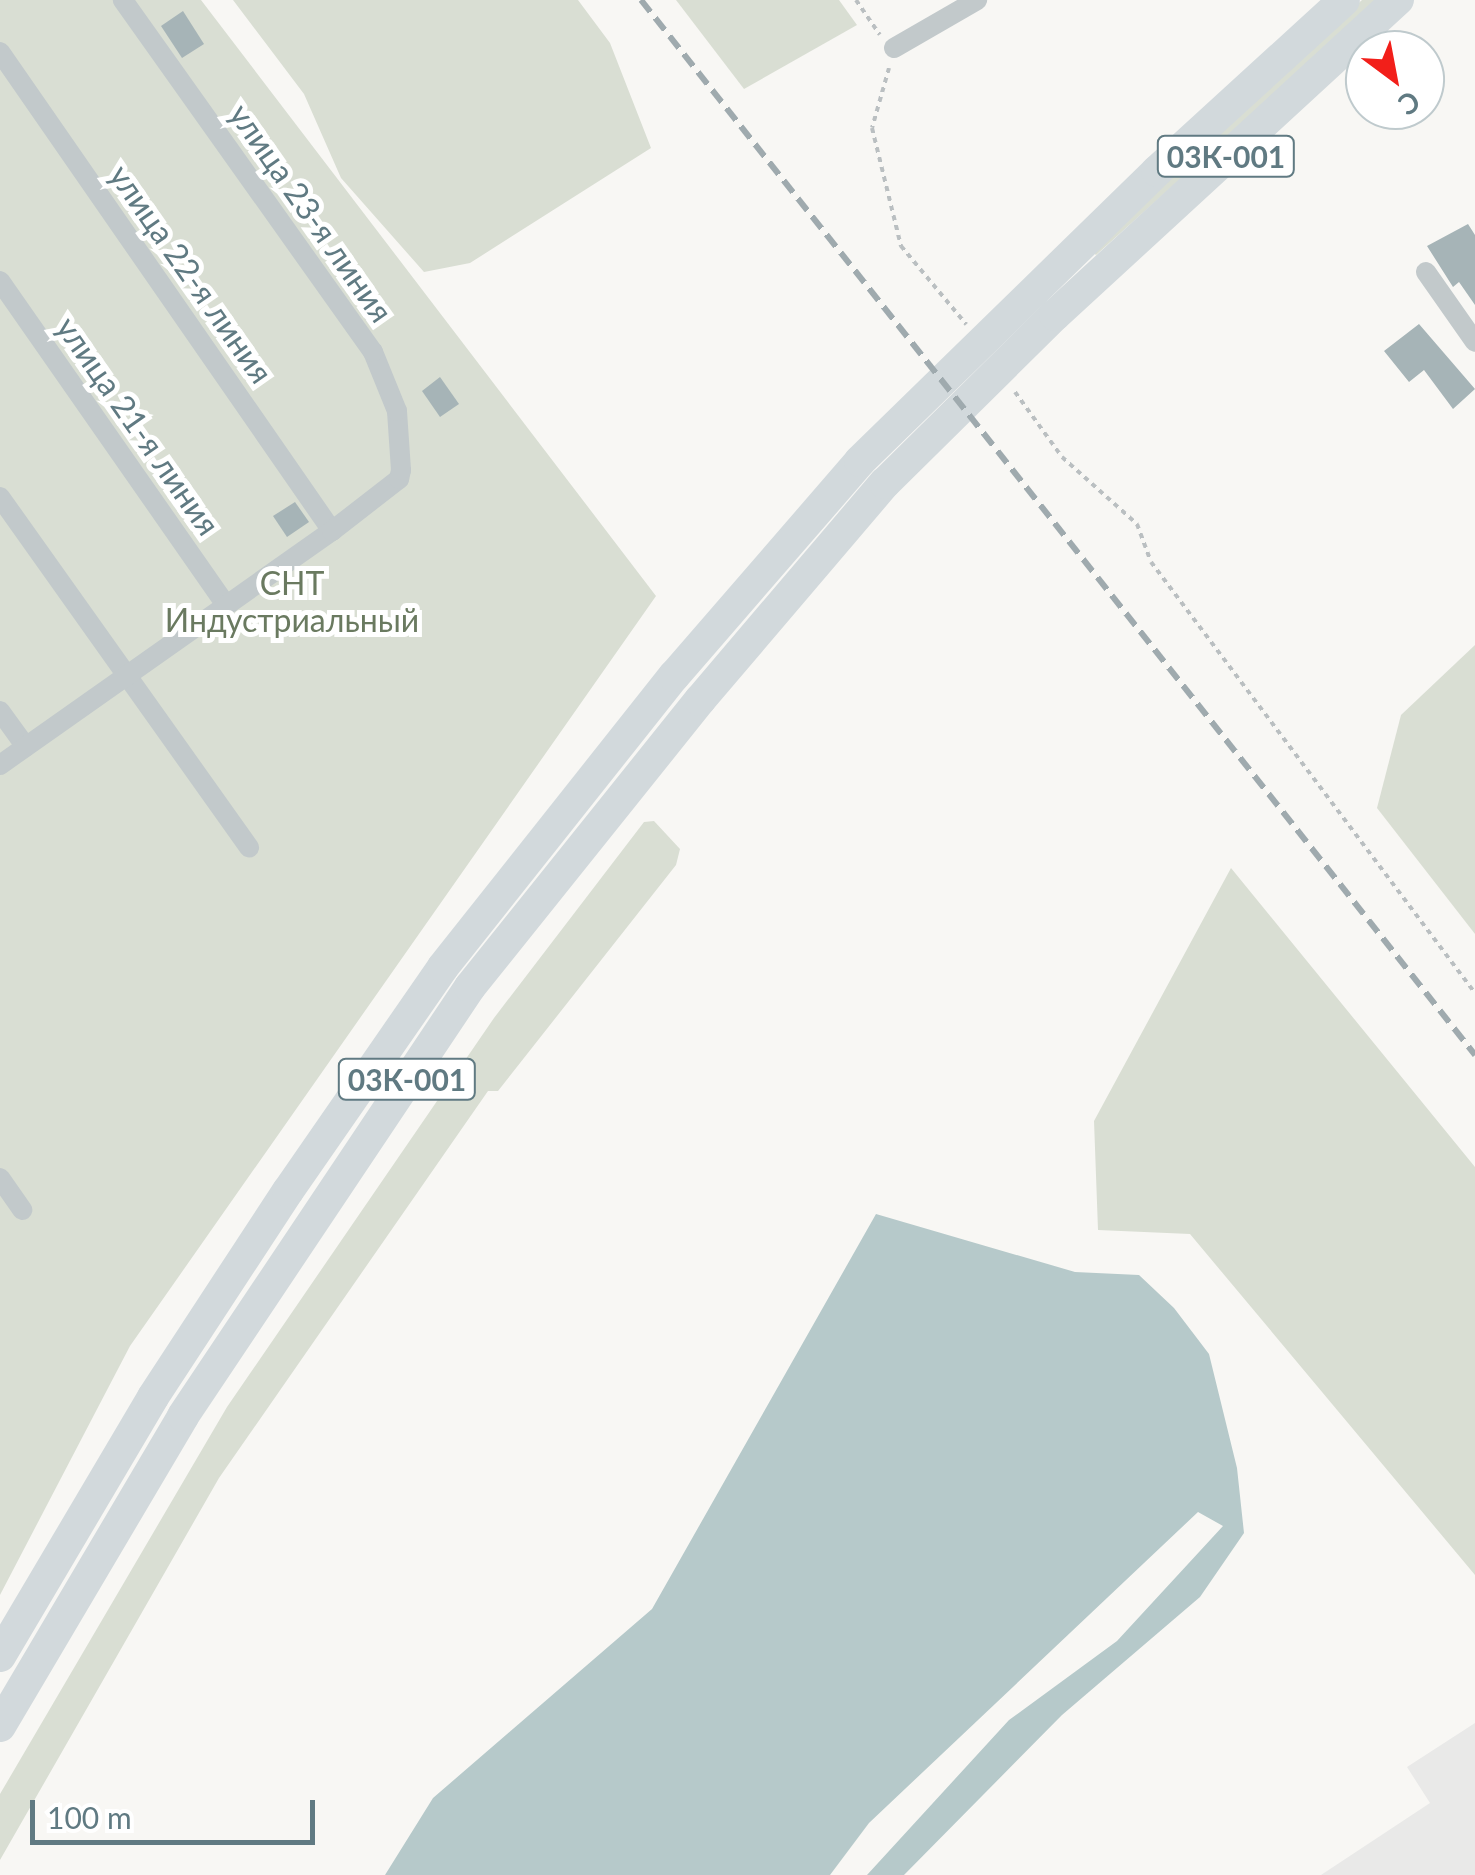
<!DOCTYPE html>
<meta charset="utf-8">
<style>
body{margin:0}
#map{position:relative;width:1475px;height:1875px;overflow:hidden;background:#f8f7f4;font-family:Lato,sans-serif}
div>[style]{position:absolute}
.built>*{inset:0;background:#e9e9e8}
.green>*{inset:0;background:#d9ded3}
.water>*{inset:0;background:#b6c9ca}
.building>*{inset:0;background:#a6b4b7}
.path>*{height:4px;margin-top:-2px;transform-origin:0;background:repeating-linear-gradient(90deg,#babfc1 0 5px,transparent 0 10px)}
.minor>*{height:20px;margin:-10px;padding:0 10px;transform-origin:10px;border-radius:10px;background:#c2c9cb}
.primary>*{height:32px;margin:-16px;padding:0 16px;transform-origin:16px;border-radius:16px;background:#d2d9dc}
.rail>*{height:6px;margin-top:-3px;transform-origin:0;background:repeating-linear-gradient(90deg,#9faaae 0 15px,transparent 0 23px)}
span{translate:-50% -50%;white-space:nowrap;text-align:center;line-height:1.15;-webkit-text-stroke:10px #fff;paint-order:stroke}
.shield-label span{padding:2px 8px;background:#fff;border:2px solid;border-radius:8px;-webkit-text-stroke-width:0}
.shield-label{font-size:30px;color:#607a82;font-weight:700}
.street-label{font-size:32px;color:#607a82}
.park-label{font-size:32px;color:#6a7a60}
.north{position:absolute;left:1345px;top:30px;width:100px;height:100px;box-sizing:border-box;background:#fff;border:2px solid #bfcacd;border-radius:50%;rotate:148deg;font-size:28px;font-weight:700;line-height:40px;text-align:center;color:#607a82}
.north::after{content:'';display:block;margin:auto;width:35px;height:45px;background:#f21f1a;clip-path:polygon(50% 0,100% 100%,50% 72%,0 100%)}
.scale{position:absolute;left:30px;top:1800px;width:285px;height:45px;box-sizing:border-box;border:5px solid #607a82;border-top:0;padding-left:12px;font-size:30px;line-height:35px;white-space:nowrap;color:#607a82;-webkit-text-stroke:8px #fff;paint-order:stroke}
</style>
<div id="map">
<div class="built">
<i style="clip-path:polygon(1475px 1723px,1475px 1875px,1321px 1875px,1430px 1803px,1407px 1767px)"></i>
</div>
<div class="green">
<i style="clip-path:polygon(0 0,201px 0,656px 596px,130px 1346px,0 1595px)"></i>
<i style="clip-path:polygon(233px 0,578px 0,610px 43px,651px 148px,470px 263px,424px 272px,341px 178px,304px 94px)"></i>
<i style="clip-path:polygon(676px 0,839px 0,857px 25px,744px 89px)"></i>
<i style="clip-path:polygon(1362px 0,1379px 0,1096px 255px,1089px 249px)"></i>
<i style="clip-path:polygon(1475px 645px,1475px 934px,1377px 808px,1401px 715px)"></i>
<i style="clip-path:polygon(654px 821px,680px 849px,676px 865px,498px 1091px,488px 1091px,219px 1478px,0 1860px,0 1794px,227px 1407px,494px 1018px,644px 822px)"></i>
<i style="clip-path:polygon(1231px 868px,1475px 1167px,1475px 1575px,1190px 1234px,1098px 1230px,1094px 1121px)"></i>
</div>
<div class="water">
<i style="clip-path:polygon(876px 1214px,1075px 1272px,1139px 1275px,1174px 1308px,1209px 1354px,1237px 1468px,1244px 1533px,1200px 1597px,1062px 1715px,904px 1875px,867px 1875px,1009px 1720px,1117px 1641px,1223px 1526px,1198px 1512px,869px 1823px,830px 1875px,385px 1875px,433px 1798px,652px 1609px)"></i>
</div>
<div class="building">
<i style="clip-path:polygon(183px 11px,204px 44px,182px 58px,161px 26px)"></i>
<i style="clip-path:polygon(1468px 224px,1475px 235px,1475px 305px,1459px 282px,1453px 287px,1427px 246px)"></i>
<i style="clip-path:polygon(1419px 324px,1475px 389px,1453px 409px,1424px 370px,1409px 382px,1384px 351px)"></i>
<i style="clip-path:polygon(440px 377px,459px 404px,440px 417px,422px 391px)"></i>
<i style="clip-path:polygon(295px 502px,309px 522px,287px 537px,273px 516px)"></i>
</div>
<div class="path">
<i style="left:856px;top:0;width:42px;rotate:55.6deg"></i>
<i style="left:889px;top:68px;width:62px;rotate:105.8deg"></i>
<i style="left:872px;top:128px;width:122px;rotate:76.2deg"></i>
<i style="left:901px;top:246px;width:102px;rotate:50.2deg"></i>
<i style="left:1015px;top:392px;width:80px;rotate:54.1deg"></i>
<i style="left:1062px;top:457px;width:101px;rotate:41.8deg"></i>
<i style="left:1137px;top:524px;width:40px;rotate:69.8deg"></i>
<i style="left:1151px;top:562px;width:539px;rotate:53.07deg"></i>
</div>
<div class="minor">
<i style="left:894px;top:48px;width:96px;rotate:-30deg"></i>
<i style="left:0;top:52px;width:583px;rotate:55.27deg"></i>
<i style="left:1426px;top:272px;width:85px;rotate:55deg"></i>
<i style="left:0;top:281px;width:395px;rotate:55.1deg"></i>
<i style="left:0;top:497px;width:430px;rotate:54.6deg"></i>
<i style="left:0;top:711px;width:44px;rotate:54.2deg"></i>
<i style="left:0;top:765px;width:406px;rotate:-35.2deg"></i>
<i style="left:332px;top:531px;width:85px;rotate:-37.8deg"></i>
<i style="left:399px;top:479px;width:9px;rotate:-77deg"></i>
<i style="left:401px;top:470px;width:59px;rotate:-93.9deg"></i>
<i style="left:397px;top:411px;width:64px;rotate:-112.1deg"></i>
<i style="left:373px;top:352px;width:432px;rotate:-125.4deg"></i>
<i style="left:0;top:1178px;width:39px;rotate:55deg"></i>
</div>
<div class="primary">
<i style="left:0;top:1656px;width:301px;rotate:-59.4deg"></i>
<i style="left:153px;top:1397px;width:246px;rotate:-56.8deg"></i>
<i style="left:288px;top:1191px;width:272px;rotate:-55.3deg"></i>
<i style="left:443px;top:967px;width:372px;rotate:-51.6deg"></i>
<i style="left:674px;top:676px;width:284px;rotate:-49.1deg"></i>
<i style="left:860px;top:461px;width:415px;rotate:-44.3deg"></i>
<i style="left:1157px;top:171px;width:253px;rotate:-42.4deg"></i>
<i style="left:0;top:1726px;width:360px;rotate:-59.4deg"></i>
<i style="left:183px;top:1416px;width:516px;rotate:-56.22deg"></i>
<i style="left:470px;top:987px;width:368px;rotate:-51.3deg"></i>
<i style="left:700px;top:700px;width:285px;rotate:-49.6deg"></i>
<i style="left:885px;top:483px;width:239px;rotate:-44.7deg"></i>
<i style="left:1055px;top:315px;width:466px;rotate:-42.6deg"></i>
</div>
<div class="rail">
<i style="left:641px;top:0;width:1345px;rotate:51.67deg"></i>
</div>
<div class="shield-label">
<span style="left:1226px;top:156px">03К-001</span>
<span style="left:407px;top:1079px">03К-001</span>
</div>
<div class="street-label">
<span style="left:311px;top:213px;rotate:55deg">улица 23-я линия</span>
<span style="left:191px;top:274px;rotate:55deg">улица 22-я линия</span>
<span style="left:138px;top:426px;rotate:55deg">улица 21-я линия</span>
</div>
<div class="park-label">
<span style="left:292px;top:602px">СНТ<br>Индустриальный</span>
</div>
<div class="north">С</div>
<div class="scale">100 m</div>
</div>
